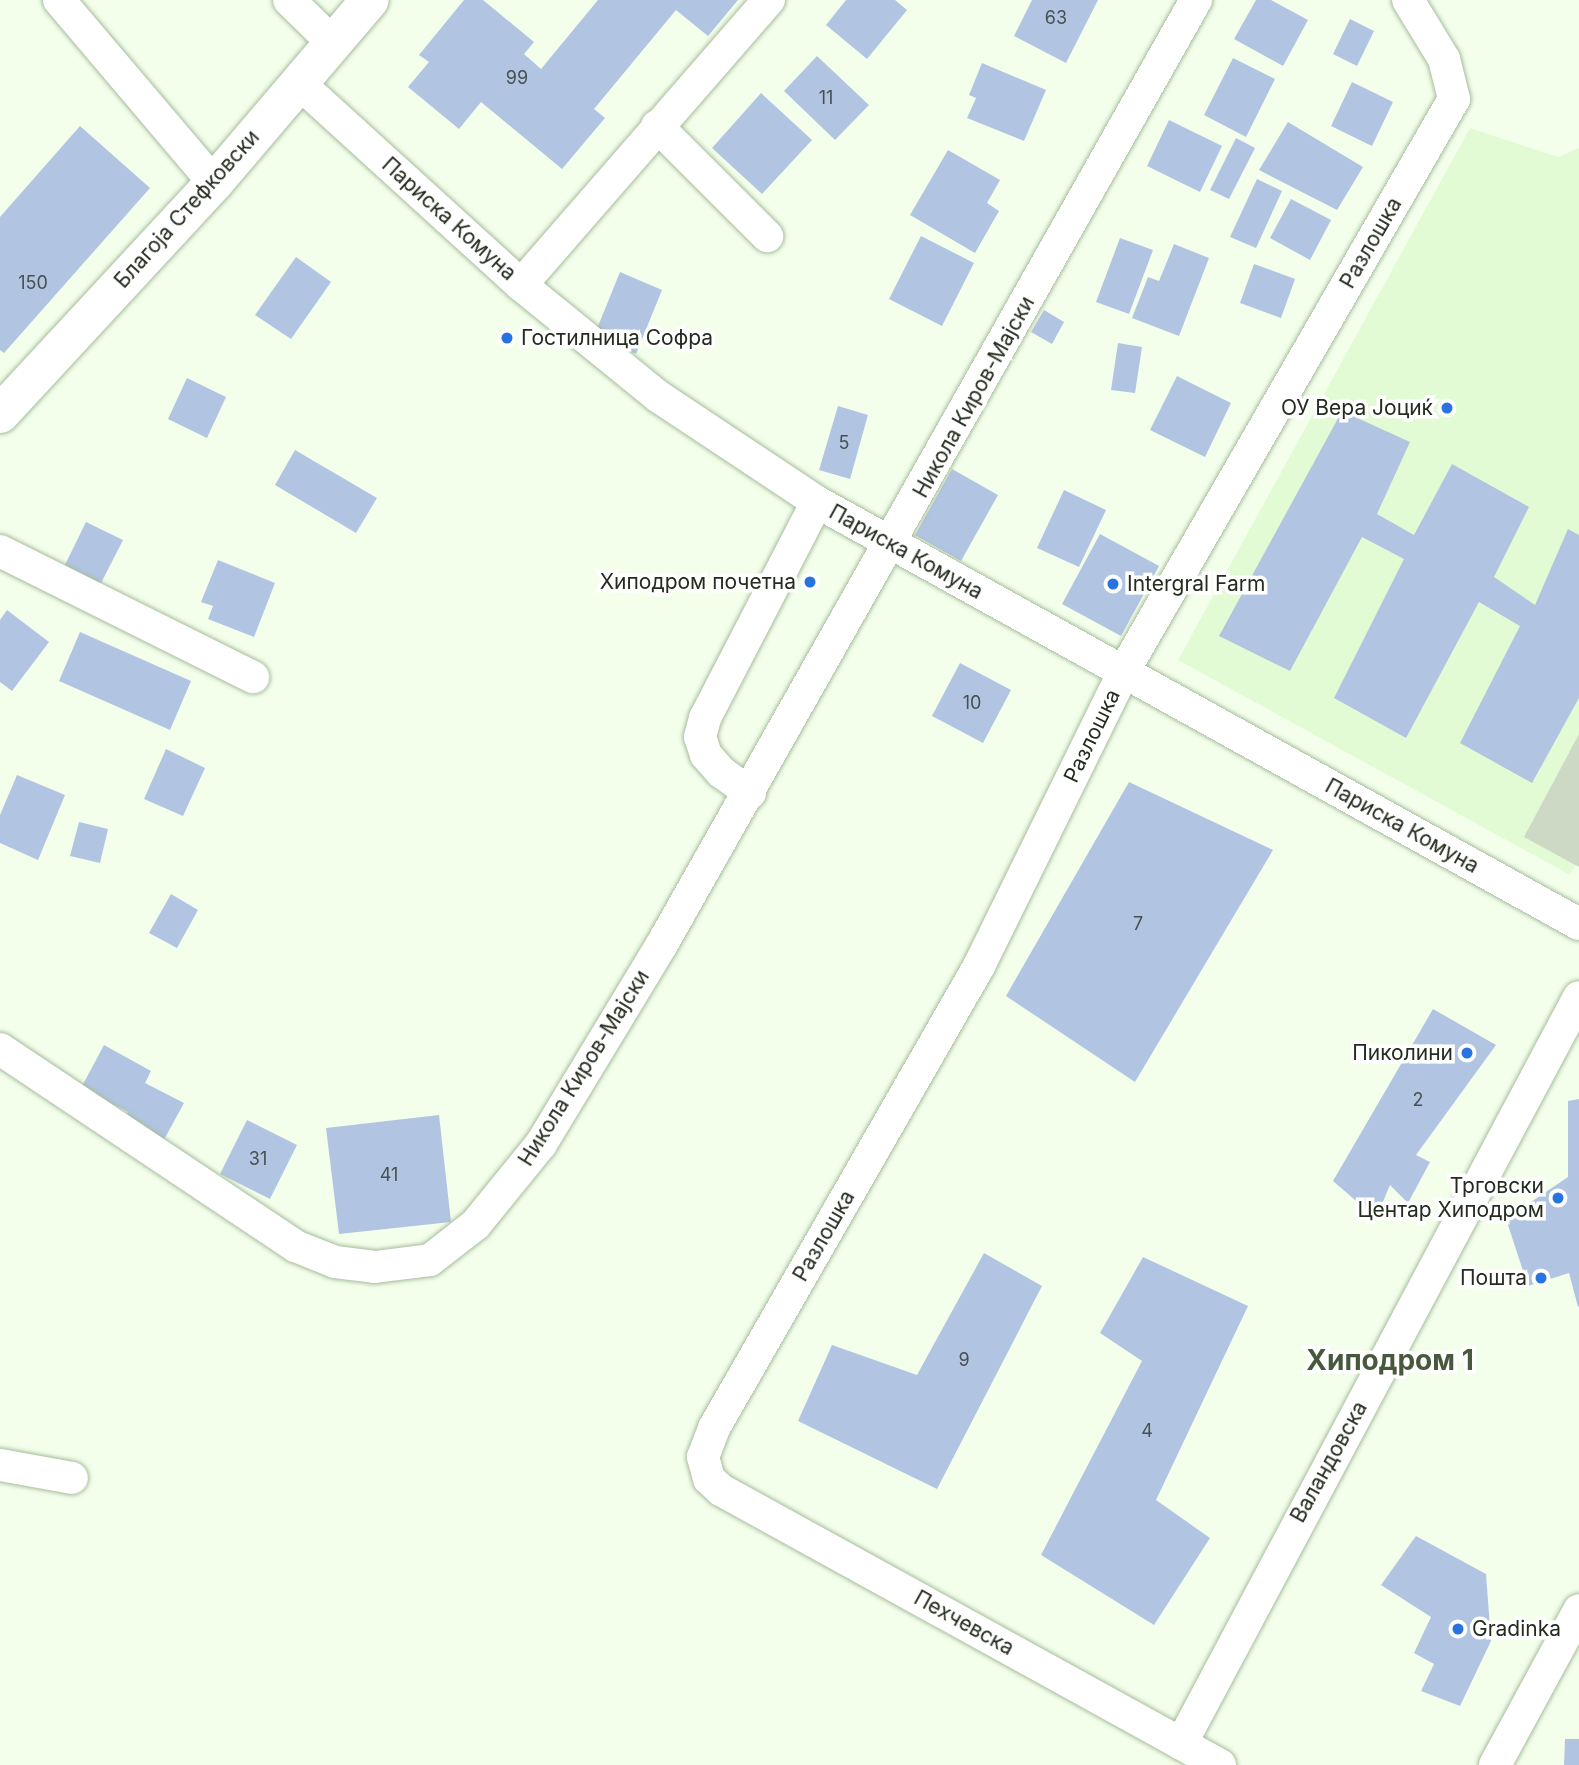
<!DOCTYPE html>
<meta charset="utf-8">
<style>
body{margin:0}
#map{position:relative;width:1579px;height:1765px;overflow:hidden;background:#f3ffeb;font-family:Inter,sans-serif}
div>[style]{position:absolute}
.built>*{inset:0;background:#e3fbd4}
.green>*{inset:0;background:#cdd9c5}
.building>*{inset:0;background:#b1c5e3}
.roads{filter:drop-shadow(0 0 2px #a8bc9d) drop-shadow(0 0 2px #a8bc9d)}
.minor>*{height:32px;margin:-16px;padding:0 16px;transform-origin:16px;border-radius:16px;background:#fff}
.major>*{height:38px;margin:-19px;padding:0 19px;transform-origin:19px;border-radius:19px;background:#fff}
.dots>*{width:19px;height:19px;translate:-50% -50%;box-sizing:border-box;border:4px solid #fff;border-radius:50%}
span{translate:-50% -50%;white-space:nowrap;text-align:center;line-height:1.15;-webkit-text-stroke:7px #fff;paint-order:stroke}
.number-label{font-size:18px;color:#475250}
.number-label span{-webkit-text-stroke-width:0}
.street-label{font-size:21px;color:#242b1f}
.poi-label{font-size:21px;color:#242b1f}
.left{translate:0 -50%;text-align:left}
.right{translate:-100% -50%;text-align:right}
.district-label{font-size:28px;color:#47583c;font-weight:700}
</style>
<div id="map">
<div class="built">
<i style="clip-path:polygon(1470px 128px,1558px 157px,1579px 148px,1579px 859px,1570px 875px,1178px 660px)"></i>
</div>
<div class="green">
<i style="clip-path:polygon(1579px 734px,1579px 867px,1524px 837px)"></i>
</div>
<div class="building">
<i style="clip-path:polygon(464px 0,483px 0,534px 42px,524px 54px,541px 69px,598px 0,738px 0,708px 36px,676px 10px,594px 109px,605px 118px,562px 169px,481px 102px,459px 129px,408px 87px,429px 62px,419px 55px)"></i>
<i style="clip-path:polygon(846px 0,895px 0,907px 10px,867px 59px,826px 25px)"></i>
<i style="clip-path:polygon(1032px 0,1098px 0,1066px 63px,1014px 36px)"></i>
<i style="clip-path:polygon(1256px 0,1271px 0,1308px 20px,1283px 66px,1234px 39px)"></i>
<i style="clip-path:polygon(1350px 19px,1374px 31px,1357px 66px,1333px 54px)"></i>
<i style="clip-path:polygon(817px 56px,869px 105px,835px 140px,784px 91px)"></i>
<i style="clip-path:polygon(1233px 58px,1275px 79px,1246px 137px,1204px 115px)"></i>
<i style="clip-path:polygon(982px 63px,1046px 90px,1024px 141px,967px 118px,976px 98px,969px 95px)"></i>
<i style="clip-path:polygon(1352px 82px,1393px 102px,1372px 146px,1331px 126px)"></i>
<i style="clip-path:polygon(761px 93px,812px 140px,762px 194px,712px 148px)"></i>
<i style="clip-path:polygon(1169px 120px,1222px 146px,1200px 192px,1147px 166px)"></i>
<i style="clip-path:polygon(1288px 122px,1363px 167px,1337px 210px,1259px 170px)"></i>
<i style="clip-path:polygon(80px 126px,150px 188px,4px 353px,0 350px,0 217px)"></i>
<i style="clip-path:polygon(1236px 138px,1255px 148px,1229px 199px,1210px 190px)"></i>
<i style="clip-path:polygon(948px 150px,1000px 180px,987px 203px,999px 211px,975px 253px,910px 215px)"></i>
<i style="clip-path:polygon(1257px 179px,1282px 191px,1256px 248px,1230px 237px)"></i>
<i style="clip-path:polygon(1291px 199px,1331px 220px,1310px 260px,1270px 238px)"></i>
<i style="clip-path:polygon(921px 236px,974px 263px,942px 326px,889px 299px)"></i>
<i style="clip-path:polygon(1120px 238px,1153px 250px,1129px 314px,1096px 302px)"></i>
<i style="clip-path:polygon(1174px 244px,1209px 258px,1179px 336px,1132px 318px,1148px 277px,1159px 281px)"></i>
<i style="clip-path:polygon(296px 257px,331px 282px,291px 339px,255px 315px)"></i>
<i style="clip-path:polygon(1254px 264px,1295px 279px,1281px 318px,1240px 303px)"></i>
<i style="clip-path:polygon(620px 272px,662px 290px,636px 354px,594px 336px)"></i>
<i style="clip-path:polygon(1044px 310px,1064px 322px,1052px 344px,1031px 332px)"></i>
<i style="clip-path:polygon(1118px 343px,1142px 347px,1135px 393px,1111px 390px)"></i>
<i style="clip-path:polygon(1177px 376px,1231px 403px,1205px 457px,1150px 430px)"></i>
<i style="clip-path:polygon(187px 378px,226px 397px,207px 438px,168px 419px)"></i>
<i style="clip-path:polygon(838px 406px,868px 415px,850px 479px,819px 470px)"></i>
<i style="clip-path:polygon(1342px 411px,1410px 442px,1377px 514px,1414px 535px,1452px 464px,1529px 507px,1494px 577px,1535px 605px,1568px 529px,1579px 535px,1579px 698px,1532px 783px,1460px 743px,1520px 626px,1479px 602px,1406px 738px,1334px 698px,1404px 559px,1362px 537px,1290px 671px,1219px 636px)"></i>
<i style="clip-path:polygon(295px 450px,377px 498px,356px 533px,275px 485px)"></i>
<i style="clip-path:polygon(952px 469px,998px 495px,961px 561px,915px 535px)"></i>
<i style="clip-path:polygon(1064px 490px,1106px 510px,1079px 567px,1037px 548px)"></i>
<i style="clip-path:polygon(86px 522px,123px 540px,96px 593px,60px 575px)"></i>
<i style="clip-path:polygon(1100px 534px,1159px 566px,1121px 636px,1062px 604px)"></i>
<i style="clip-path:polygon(218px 560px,275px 583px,254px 637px,208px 619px,213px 606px,201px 602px)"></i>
<i style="clip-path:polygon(7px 610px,49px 642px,12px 691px,0 682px,0 620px)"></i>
<i style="clip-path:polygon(80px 632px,191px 681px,170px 730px,59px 681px)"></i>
<i style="clip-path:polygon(960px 663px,1011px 690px,983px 743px,932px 716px)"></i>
<i style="clip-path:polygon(166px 749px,205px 768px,183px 816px,144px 799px)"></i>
<i style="clip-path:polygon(17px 775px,65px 795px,38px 860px,0 843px,0 815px)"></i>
<i style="clip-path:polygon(1129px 782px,1273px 850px,1135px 1082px,1006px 996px)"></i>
<i style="clip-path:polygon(79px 822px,108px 829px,100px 863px,70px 856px)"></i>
<i style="clip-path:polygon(171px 894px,198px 910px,177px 948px,149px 933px)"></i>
<i style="clip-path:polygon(1433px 1009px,1496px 1045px,1416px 1155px,1430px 1162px,1408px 1203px,1390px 1185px,1376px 1218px,1333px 1181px)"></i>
<i style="clip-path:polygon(104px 1045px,151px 1071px,145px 1083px,184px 1103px,159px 1149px,120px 1128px,128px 1112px,81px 1088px)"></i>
<i style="clip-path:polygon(1579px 1099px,1579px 1306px,1578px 1307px,1569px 1273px,1528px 1286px,1506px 1219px,1568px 1177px,1568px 1101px)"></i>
<i style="clip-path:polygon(439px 1115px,451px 1222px,339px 1234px,326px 1128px)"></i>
<i style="clip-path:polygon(247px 1120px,297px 1145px,270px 1199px,220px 1174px)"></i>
<i style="clip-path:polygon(984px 1253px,1042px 1286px,937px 1489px,798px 1421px,832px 1345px,917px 1375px)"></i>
<i style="clip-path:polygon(1143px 1257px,1248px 1306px,1156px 1500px,1210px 1538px,1154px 1625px,1041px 1555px,1142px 1361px,1100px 1333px)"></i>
<i style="clip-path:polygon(1416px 1536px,1486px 1574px,1491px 1641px,1460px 1706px,1421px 1691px,1434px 1664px,1414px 1653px,1431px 1617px,1381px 1585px)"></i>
<i style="clip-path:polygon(1565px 1739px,1579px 1739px,1579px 1765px,1564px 1765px)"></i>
</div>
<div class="roads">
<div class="minor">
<i style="left:59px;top:0;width:240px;rotate:49.7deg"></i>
<i style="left:289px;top:0;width:62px;rotate:44.3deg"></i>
<i style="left:299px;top:83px;width:300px;rotate:42.3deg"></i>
<i style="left:521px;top:285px;width:178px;rotate:39.1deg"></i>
<i style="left:659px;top:397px;width:190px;rotate:33.6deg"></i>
<i style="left:817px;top:502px;width:871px;rotate:28.98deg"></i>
<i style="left:657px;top:126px;width:156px;rotate:45deg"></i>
<i style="left:521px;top:285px;width:378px;rotate:-49deg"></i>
<i style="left:0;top:551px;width:283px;rotate:26.5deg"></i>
<i style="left:750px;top:793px;width:36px;rotate:-144deg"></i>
<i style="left:721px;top:772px;width:23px;rotate:-131deg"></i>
<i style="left:706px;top:755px;width:19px;rotate:-108deg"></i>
<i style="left:700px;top:737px;width:20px;rotate:-75deg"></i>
<i style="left:705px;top:718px;width:243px;rotate:-62.6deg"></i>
<i style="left:0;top:1049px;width:355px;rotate:33.7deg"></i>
<i style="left:295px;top:1246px;width:43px;rotate:21.8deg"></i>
<i style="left:335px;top:1262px;width:40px;rotate:7.1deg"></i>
<i style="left:375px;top:1267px;width:55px;rotate:-7.3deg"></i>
<i style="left:430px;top:1260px;width:58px;rotate:-38deg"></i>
<i style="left:476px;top:1224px;width:103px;rotate:-50.9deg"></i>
<i style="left:541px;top:1144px;width:232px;rotate:-58.8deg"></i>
<i style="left:661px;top:946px;width:1087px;rotate:-60.51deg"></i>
<i style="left:0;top:1465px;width:73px;rotate:10.2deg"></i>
<i style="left:1181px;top:1744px;width:846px;rotate:-61.95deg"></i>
<i style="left:1220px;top:1765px;width:570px;rotate:-151.14deg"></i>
<i style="left:721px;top:1490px;width:16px;rotate:-137deg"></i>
<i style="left:709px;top:1479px;width:23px;rotate:-105deg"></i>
<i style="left:703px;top:1457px;width:31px;rotate:-69deg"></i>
<i style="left:714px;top:1428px;width:533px;rotate:-60.16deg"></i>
<i style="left:979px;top:966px;width:331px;rotate:-63.8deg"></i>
<i style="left:1125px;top:669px;width:658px;rotate:-60.01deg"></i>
<i style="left:1454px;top:99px;width:41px;rotate:-104deg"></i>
<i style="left:1444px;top:59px;width:69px;rotate:-121.4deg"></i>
<i style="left:1495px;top:1765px;width:176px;rotate:-61.5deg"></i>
</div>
<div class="major">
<i style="left:0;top:414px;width:315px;rotate:-47.2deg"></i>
<i style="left:214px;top:183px;width:240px;rotate:-49.6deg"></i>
</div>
</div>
<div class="dots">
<i style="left:507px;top:338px;background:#2773df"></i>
<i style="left:1447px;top:408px;background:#2773df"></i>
<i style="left:810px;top:582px;background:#2773df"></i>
<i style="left:1113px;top:584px;background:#2773df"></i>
<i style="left:1467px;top:1053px;background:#2773df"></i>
<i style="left:1558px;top:1198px;background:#2773df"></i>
<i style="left:1541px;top:1278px;background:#2773df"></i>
<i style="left:1458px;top:1629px;background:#2773df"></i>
</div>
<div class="number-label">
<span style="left:1056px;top:18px">63</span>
<span style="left:517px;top:78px">99</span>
<span style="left:826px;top:98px">11</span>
<span style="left:33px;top:283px">150</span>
<span style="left:844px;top:443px">5</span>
<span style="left:972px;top:703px">10</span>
<span style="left:1138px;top:924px">7</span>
<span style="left:1418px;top:1100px">2</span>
<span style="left:258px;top:1159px">31</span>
<span style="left:389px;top:1175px">41</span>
<span style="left:964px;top:1360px">9</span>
<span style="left:1147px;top:1431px">4</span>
</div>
<div class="street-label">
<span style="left:187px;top:209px;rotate:-48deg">Благоја Стефковски</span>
<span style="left:449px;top:219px;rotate:42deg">Париска Комуна</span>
<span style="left:1371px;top:243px;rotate:-60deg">Разлошка</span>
<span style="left:974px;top:397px;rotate:-61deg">Никола Киров-Мајски</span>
<span style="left:906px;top:552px;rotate:29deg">Париска Комуна</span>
<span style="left:1092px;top:736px;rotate:-64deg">Разлошка</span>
<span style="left:1402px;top:826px;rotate:29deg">Париска Комуна</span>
<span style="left:584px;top:1068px;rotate:-58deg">Никола Киров-Мајски</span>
<span style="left:824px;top:1236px;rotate:-60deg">Разлошка</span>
<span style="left:1329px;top:1462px;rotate:-61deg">Валандовска</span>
<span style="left:964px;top:1623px;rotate:29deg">Пехчевска</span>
</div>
<div class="poi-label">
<span class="left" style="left:521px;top:338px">Гостилница Софра</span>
<span class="right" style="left:1433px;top:408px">ОУ Вера Јоциќ</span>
<span class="right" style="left:796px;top:582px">Хиподром почетна</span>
<span class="left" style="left:1127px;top:584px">Intergral Farm</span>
<span class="right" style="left:1453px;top:1053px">Пиколини</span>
<span class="right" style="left:1544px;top:1198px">Трговски<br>Центар Хиподром</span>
<span class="right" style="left:1527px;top:1278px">Пошта</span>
<span class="left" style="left:1472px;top:1629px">Gradinka</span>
</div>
<div class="district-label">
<span style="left:1390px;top:1360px">Хиподром 1</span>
</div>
</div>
